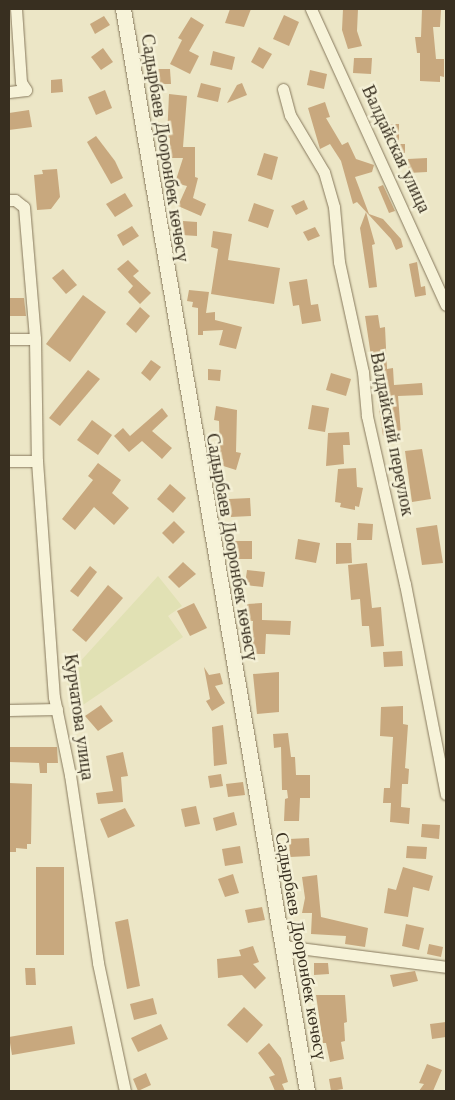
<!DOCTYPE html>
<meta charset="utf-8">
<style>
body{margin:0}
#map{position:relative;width:455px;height:1100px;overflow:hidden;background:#ece6c6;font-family:"Libre Baskerville",serif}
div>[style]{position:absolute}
.farmland>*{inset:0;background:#e1e1b4}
.building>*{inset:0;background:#c8a87e}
.roads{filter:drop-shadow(0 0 1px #87795d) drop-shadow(0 0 1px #87795d)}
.street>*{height:11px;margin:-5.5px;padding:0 5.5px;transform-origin:5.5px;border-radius:5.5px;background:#f7f3d9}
.secondary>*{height:15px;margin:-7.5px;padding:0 7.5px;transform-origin:7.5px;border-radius:7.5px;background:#f7f3d9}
span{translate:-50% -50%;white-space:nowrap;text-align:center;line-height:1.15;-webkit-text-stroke:5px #f4f0d6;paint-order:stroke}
.street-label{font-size:18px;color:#382f20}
.frame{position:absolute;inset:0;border:10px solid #382f20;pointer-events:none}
</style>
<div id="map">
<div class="farmland">
<i style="clip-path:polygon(158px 576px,182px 606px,168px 616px,183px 637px,74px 711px,66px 677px)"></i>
</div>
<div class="building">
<i style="clip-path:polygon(230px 9px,251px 9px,244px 27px,225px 23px)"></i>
<i style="clip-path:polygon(343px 9px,358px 9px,357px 31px,362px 46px,348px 49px,342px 30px)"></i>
<i style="clip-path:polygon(422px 9px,441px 10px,440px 27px,433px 27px,436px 59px,444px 59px,444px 77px,440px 76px,440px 82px,420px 81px,420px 53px,417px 53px,415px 37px,421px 37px)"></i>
<i style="clip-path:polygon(284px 15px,299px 22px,289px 46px,273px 39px)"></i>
<i style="clip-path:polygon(104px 16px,110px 25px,95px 34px,90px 24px)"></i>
<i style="clip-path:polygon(191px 17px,204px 25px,189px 51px,199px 56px,190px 74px,170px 64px,182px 40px,178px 38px)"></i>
<i style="clip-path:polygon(259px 47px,272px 54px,263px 69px,251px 62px)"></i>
<i style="clip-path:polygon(103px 48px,113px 62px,101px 70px,91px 57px)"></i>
<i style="clip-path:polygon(213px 51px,235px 57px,232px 70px,210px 65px)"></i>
<i style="clip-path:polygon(354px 58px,372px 58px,371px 74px,353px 73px)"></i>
<i style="clip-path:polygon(156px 69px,170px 69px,171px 84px,157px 84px)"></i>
<i style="clip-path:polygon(310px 70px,327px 74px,324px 89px,307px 85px)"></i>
<i style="clip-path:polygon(62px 79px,63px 92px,51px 93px,51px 80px)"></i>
<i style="clip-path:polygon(201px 83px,221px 88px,218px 102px,197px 97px)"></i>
<i style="clip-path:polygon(242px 83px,247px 95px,227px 103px,237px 85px)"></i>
<i style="clip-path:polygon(105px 90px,112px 108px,96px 115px,88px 97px)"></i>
<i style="clip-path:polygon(169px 94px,187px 96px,183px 147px,195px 147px,195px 177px,198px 178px,193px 198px,206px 204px,201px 216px,178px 206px,187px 186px,175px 183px,183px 158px,170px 158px,170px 138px,167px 138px)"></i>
<i style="clip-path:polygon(325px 102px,330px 117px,326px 118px,342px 145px,348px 142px,356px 159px,374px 165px,372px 172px,355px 177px,369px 214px,383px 219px,401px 239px,403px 247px,396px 250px,391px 239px,357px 202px,353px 204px,341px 161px,330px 144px,320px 149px,308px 108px)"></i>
<i style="clip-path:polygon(29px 110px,32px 127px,9px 130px,9px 113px)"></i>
<i style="clip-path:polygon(384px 124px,399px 124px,399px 144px,405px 144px,405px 153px,390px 154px,390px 138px,384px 139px)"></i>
<i style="clip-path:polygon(96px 136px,115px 161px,123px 178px,111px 184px,87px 142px)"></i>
<i style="clip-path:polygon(264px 153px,278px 157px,272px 180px,257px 175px)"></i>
<i style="clip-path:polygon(427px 158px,427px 172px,408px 173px,408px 159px)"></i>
<i style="clip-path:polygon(57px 169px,60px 197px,51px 209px,37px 210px,34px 175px,43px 174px,42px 170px)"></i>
<i style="clip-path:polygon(383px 185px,395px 211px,389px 213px,378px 187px)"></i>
<i style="clip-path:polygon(125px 193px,133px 206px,115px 217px,106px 204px)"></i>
<i style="clip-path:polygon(304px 200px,308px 209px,296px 215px,291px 206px)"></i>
<i style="clip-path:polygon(254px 203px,274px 210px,268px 228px,248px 221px)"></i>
<i style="clip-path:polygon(366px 212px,375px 244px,372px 245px,377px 287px,369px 288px,360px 228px)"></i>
<i style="clip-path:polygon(183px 221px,197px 222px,197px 236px,182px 235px)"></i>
<i style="clip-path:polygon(132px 226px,139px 236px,123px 246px,117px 235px)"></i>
<i style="clip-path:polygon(315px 227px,320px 236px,308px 241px,303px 232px)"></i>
<i style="clip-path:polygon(213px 231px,232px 234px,228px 260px,280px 268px,274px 304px,211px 294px,218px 249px,211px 247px)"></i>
<i style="clip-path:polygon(128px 260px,139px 271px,133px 276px,151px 293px,140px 304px,128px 292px,133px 286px,117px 269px)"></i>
<i style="clip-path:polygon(417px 262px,421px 287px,425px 286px,426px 295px,415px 297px,409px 264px)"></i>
<i style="clip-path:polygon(63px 269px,77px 285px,66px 294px,52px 278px)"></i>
<i style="clip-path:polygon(307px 279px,311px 305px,318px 304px,321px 321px,302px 324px,299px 305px,293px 306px,289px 282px)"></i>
<i style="clip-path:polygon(189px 290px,209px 292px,206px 313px,215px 312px,215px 320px,242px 327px,236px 349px,219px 345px,223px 330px,203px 331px,203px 335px,198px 335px,198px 308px,192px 307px,193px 302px,187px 301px)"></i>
<i style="clip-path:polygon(83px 295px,106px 312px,70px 362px,46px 344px)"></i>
<i style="clip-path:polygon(9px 298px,24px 298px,26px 316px,9px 316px)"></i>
<i style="clip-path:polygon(140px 307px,150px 316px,136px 333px,126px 324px)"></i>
<i style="clip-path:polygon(378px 315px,380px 328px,385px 327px,387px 369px,393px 368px,394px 385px,422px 383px,423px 395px,398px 396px,401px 434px,383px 436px,365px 316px)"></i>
<i style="clip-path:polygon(151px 360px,161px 367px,150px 381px,141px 373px)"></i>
<i style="clip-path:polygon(208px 369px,221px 370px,220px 381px,208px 380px)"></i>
<i style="clip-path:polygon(88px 370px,100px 379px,60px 426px,49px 418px)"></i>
<i style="clip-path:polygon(331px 373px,351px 379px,346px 396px,326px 390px)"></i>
<i style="clip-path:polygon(312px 405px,329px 408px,325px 432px,308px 429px)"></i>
<i style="clip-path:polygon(216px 406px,237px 410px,236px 452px,241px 453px,236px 470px,217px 464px,220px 453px,219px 421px,214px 420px)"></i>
<i style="clip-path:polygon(162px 408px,168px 416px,152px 431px,172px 448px,162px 459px,142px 441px,129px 452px,114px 436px,123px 428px,130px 436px)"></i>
<i style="clip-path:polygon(92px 420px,112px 435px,98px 455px,77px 440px)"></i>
<i style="clip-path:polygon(349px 432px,350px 445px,343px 445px,344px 464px,326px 466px,328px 433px)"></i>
<i style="clip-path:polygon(422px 449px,431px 499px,412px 502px,405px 451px)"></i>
<i style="clip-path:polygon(98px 463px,121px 480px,112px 493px,129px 508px,114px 525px,94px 507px,75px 530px,62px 519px,93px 480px,88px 476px)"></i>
<i style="clip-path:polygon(356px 468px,357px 487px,363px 488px,359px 507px,355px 506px,355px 510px,340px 507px,341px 503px,335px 502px,338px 469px)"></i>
<i style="clip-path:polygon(170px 484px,186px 498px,173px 513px,157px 499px)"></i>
<i style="clip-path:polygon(250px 498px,251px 516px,231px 517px,229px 499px)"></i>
<i style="clip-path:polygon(174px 521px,185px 532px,173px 544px,162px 533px)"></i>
<i style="clip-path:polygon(358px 523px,373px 524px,372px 540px,357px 540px)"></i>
<i style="clip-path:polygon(437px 525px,443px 563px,422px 565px,416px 528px)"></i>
<i style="clip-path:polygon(298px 539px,320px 543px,316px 563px,295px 559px)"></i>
<i style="clip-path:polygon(233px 541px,252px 541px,252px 559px,233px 559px)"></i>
<i style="clip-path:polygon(336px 543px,351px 543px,352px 563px,336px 564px)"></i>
<i style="clip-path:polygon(183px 562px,196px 574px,179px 588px,168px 577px)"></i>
<i style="clip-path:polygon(367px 563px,372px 608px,381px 607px,384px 646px,371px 647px,369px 626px,362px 626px,360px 599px,351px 600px,348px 565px)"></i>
<i style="clip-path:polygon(90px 566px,97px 572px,78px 597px,70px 591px)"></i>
<i style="clip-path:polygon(247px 570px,265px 572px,263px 587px,245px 585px)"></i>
<i style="clip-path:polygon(108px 585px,123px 598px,86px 642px,72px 630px)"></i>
<i style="clip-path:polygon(194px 603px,207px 628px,190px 636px,177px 611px)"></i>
<i style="clip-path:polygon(262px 603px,262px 620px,291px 621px,290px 635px,266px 634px,265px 654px,251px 654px,253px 621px,247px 621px,247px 604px)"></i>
<i style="clip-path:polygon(402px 651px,403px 666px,384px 667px,383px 652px)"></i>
<i style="clip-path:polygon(204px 667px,209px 675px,220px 673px,223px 684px,215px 686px,225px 703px,212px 711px,206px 701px,210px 699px)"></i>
<i style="clip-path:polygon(279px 672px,279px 712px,257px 714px,253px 674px)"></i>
<i style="clip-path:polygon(101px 705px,113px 721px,98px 731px,85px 716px)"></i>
<i style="clip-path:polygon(403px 706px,403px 724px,408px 725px,405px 768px,409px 769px,408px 784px,402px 784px,401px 807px,410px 808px,409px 824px,390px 822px,391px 803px,383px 803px,384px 788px,390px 788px,393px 737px,380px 736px,381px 707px)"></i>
<i style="clip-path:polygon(223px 725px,227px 764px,214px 766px,212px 727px)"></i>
<i style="clip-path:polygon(288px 733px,291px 757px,295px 757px,296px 775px,310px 775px,310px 798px,300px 798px,299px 821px,284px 821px,285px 799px,288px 798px,287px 790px,282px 790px,281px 747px,274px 748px,273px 734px)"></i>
<i style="clip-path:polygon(9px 747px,57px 747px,58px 763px,47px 763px,47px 773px,40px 773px,39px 763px,9px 762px)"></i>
<i style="clip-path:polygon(123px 752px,128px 776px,121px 777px,123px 802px,98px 804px,96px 793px,113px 791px,106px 756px)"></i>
<i style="clip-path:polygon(221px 774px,223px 786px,210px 788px,208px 776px)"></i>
<i style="clip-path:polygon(243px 782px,245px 795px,228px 797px,226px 784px)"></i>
<i style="clip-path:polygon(9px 783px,32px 784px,31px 844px,27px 844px,27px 849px,16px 848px,16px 852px,9px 852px)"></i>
<i style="clip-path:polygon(196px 806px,200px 824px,185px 827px,181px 809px)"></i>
<i style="clip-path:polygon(125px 808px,135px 826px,108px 838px,100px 819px)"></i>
<i style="clip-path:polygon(234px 812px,237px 825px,216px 831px,213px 818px)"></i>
<i style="clip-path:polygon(422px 824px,440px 825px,439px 839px,421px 837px)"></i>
<i style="clip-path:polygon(309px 838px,310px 856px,290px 857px,289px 839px)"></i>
<i style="clip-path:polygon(240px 846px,243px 863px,225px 866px,222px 849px)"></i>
<i style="clip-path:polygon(407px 846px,427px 847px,426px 859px,406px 858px)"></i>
<i style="clip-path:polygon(36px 867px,64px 867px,64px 955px,36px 955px)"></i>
<i style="clip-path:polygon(403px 867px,433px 876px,429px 891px,413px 887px,408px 917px,384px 913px,388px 888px,396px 890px)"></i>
<i style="clip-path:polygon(233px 874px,239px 893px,225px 897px,218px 879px)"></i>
<i style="clip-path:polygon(317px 875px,321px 917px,368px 928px,365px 947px,345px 944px,346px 936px,311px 934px,312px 913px,302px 913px,305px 898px,302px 877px)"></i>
<i style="clip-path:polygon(262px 907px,265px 920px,248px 923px,245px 910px)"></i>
<i style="clip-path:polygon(128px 919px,140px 986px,127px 989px,115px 922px)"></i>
<i style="clip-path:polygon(406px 924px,424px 928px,419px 950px,402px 946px)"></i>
<i style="clip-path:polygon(429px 944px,443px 947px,441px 957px,427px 954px)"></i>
<i style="clip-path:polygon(253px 946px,259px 962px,253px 964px,266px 978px,255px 989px,242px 975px,218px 978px,217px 959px,241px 956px,239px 950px)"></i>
<i style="clip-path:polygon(314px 963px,328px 963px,329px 974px,314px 975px)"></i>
<i style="clip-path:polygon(25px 968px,35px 968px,36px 985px,26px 985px)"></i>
<i style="clip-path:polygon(415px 971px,418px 981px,393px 987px,390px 975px)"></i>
<i style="clip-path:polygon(316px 995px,345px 995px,347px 1022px,344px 1023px,345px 1041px,341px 1042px,344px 1059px,330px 1062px,326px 1043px,323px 1043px)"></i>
<i style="clip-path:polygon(153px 998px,157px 1014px,134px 1020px,130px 1004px)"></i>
<i style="clip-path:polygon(244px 1007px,263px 1025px,247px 1043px,227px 1025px)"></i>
<i style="clip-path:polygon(446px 1022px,446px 1037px,432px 1039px,430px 1024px)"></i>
<i style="clip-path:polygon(161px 1024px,168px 1039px,138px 1052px,131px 1038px)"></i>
<i style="clip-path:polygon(72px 1026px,75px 1044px,12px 1055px,9px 1037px)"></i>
<i style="clip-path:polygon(269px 1043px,281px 1058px,288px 1082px,282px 1084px,285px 1091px,275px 1091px,269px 1077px,275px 1075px,258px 1053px)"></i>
<i style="clip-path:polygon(427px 1064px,442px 1070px,433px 1091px,419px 1091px,424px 1084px,419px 1083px)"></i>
<i style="clip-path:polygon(146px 1073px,151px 1085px,138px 1091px,133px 1079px)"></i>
<i style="clip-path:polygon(341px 1077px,343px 1089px,331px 1091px,329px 1079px)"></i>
</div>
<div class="roads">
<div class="street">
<i style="left:311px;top:9px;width:325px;rotate:65.5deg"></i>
<i style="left:283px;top:89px;width:27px;rotate:75deg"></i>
<i style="left:290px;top:115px;width:66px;rotate:59.2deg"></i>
<i style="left:324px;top:172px;width:36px;rotate:74deg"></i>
<i style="left:334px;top:207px;width:55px;rotate:84.8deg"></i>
<i style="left:339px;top:262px;width:113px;rotate:77.7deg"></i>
<i style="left:363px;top:372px;width:44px;rotate:84.8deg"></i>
<i style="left:367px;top:416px;width:172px;rotate:77.3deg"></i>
<i style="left:405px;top:584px;width:214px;rotate:79deg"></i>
<i style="left:9px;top:92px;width:17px;rotate:-7deg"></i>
<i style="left:26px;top:90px;width:9px;rotate:-122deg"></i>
<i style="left:21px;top:82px;width:73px;rotate:-93.9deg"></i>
<i style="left:9px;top:200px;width:6px"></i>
<i style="left:15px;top:200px;width:11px;rotate:38deg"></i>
<i style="left:24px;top:207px;width:132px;rotate:85.2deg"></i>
<i style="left:9px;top:339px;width:26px"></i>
<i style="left:35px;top:339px;width:122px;rotate:89.1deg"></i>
<i style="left:37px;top:461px;width:237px;rotate:85.9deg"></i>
<i style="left:54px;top:697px;width:80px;rotate:78.4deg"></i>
<i style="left:70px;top:775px;width:190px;rotate:81.5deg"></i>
<i style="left:98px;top:963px;width:131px;rotate:78.1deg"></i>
<i style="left:9px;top:461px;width:28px"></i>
<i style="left:9px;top:710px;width:48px;rotate:-1.2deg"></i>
<i style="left:283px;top:946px;width:164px;rotate:7.3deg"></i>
</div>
<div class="secondary">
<i style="left:123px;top:9px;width:1098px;rotate:80.35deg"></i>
</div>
</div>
<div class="street-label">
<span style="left:165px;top:148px;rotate:81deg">Садырбаев Дооронбек көчөсү</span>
<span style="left:396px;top:149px;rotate:65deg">Валдайская улица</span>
<span style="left:392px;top:434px;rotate:79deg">Валдайский переулок</span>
<span style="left:232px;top:547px;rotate:80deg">Садырбаев Дооронбек көчөсү</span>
<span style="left:79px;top:717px;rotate:82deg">Курчатова улица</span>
<span style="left:301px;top:946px;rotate:80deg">Садырбаев Дооронбек көчөсү</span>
</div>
<div class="frame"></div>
</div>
